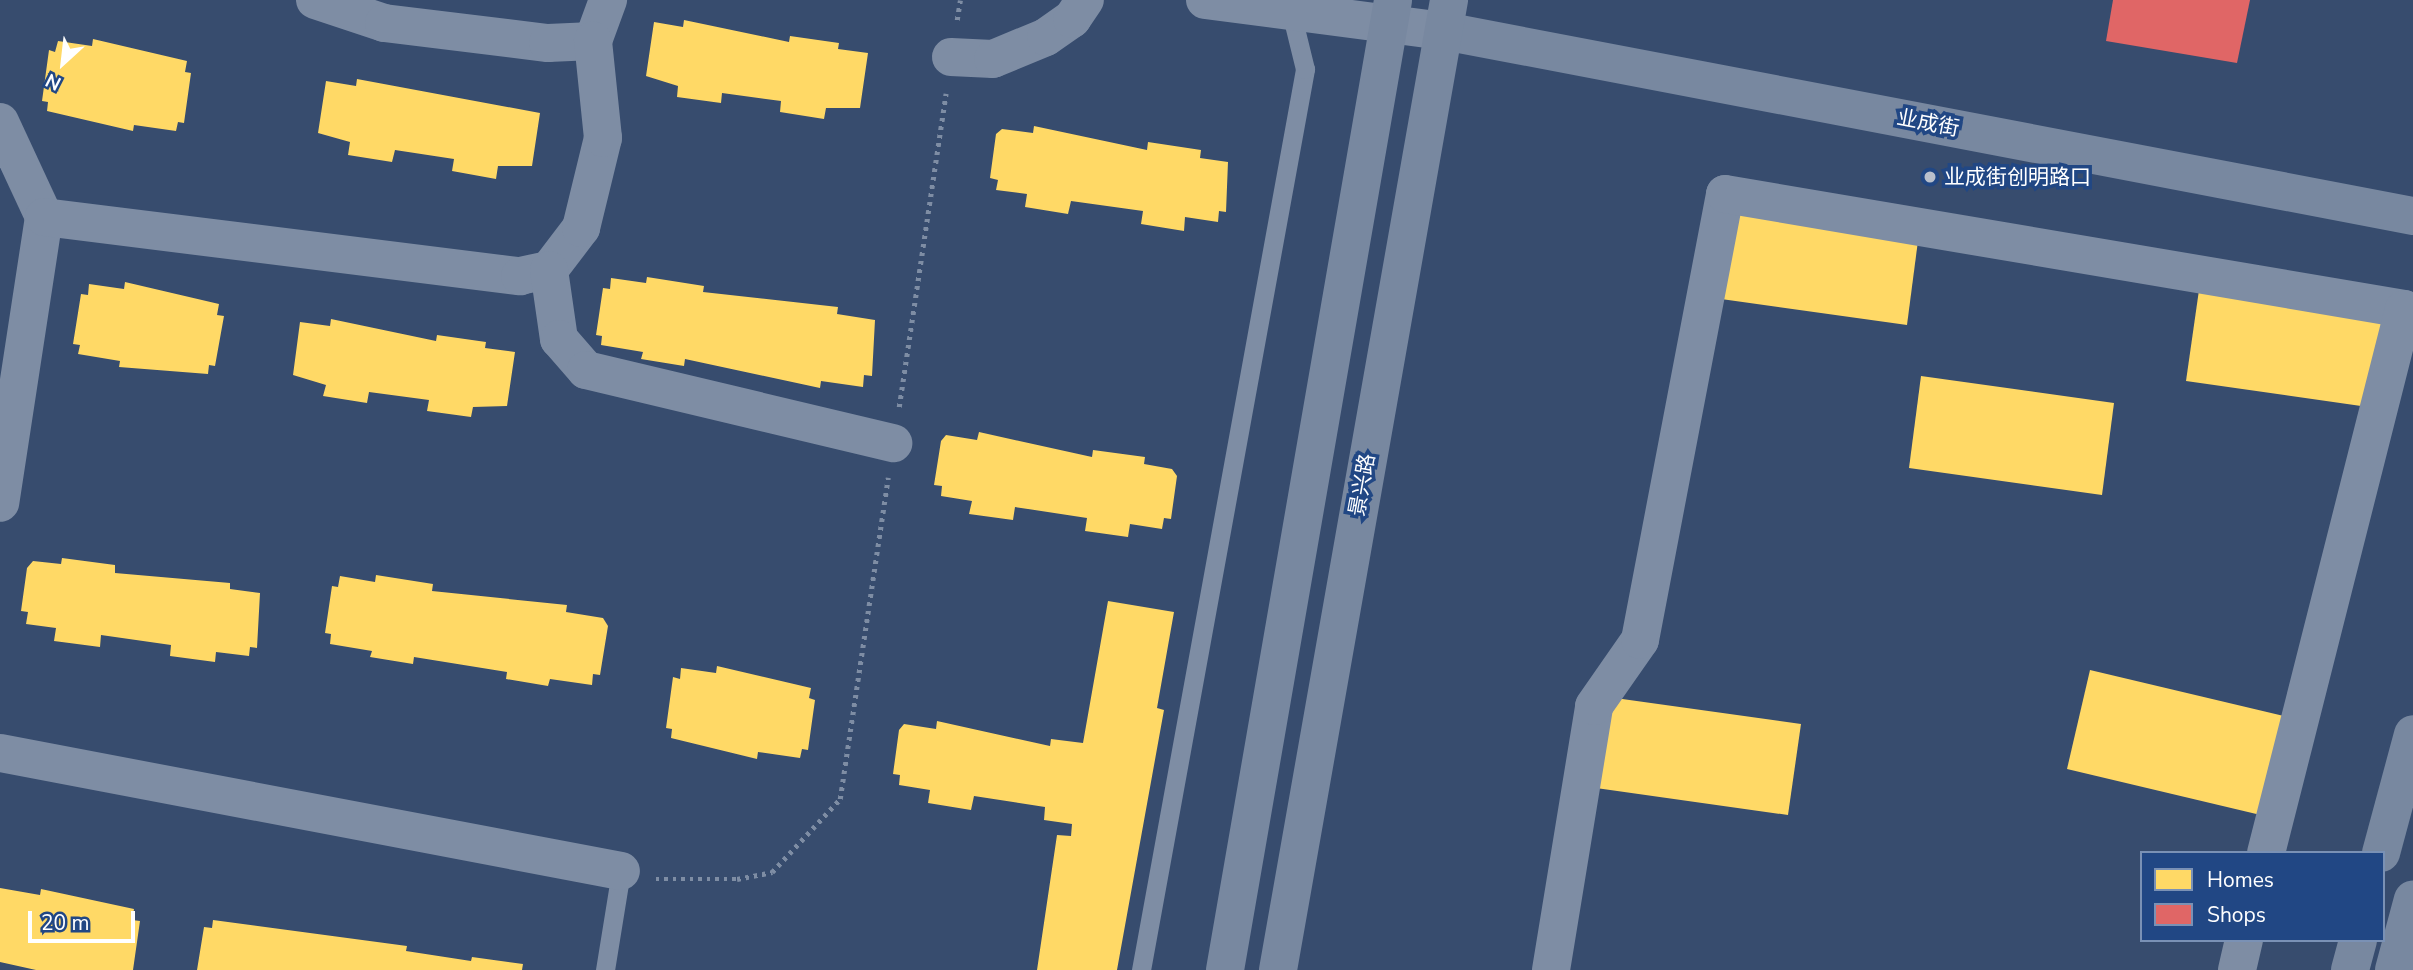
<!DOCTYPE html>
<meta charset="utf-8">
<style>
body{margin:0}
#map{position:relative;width:2413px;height:970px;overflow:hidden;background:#374c6e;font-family:"Nunito Sans","Noto Sans SC",sans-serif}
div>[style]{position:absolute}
.homes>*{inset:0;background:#ffd966}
.shops>*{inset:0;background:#e06666}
.path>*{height:4.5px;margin-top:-2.25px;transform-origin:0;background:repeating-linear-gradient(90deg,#7e8da4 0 3.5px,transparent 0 8.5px)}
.lane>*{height:19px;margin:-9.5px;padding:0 9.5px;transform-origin:9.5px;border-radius:9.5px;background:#7e8da4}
.street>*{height:38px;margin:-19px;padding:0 19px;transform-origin:19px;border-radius:19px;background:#7e8da4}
.secondary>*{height:38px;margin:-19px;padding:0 19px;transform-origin:19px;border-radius:19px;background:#7888a0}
.dots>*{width:19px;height:19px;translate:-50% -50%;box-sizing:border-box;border:4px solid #214784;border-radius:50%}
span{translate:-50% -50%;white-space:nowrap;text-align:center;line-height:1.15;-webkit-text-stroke:7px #214784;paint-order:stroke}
.street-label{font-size:21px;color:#fff}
.poi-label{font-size:21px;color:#fff}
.left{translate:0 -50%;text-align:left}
.legend{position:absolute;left:2140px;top:851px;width:245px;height:91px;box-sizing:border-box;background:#214784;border:2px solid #7a91b5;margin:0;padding:9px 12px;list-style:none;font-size:21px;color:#fff}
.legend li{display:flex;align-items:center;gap:14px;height:35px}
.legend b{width:35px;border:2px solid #7a91b5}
.north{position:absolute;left:28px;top:28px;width:70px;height:70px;-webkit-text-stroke:5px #214784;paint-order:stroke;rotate:207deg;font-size:19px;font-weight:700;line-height:28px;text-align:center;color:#fff}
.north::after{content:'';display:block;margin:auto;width:24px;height:32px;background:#fff;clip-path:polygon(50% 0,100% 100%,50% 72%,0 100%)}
.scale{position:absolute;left:28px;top:911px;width:107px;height:32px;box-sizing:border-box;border:4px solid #fff;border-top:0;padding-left:9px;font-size:21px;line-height:24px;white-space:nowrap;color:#fff;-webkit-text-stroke:5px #214784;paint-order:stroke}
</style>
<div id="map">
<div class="homes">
<i style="clip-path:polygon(684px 20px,789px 42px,790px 36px,839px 43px,838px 49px,868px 53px,860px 108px,826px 108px,824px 119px,780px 112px,781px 101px,722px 93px,721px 103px,677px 97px,678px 86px,646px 76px,654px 22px,683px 27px)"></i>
<i style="clip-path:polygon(93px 39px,187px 61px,185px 72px,191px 73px,184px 123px,178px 122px,176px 131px,134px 125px,133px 131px,47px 111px,48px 102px,42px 101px,49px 50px,55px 52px,58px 41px,92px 46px)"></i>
<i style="clip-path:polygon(357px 79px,540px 113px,532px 166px,498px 166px,496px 179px,452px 171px,454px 159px,395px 150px,392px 162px,348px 155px,350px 142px,318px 133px,326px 81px,356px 86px)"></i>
<i style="clip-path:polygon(1034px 126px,1147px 150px,1148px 142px,1201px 150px,1200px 158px,1228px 162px,1226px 212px,1219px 211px,1218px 222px,1185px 217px,1184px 231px,1141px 224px,1143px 211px,1071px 201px,1068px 214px,1025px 207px,1027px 194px,996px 190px,998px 180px,990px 178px,996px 134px,1002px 129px,1033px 133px)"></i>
<i style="clip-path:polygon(1732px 209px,1919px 233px,1907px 325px,1714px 298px)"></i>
<i style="clip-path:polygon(647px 277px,704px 286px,703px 292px,838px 307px,837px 314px,875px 320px,872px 376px,864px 375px,863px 387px,821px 381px,820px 388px,685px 359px,684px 366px,641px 359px,643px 352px,601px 345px,602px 336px,596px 335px,603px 288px,610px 289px,611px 278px,646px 283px)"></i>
<i style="clip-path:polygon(125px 282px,219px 304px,217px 315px,224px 316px,215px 366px,209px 365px,208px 374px,119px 367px,120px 361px,78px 354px,80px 345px,73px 344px,81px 294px,88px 295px,89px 284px,124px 289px)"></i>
<i style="clip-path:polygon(2199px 290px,2388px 318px,2375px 408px,2186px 381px)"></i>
<i style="clip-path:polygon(331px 319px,436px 341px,437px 335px,486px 342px,485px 348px,515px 352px,507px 406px,473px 407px,471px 417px,427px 411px,429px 400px,369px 392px,367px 403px,323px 396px,326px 385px,293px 375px,300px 322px,330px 326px)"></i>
<i style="clip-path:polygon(1921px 376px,2114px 403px,2102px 495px,1909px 468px)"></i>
<i style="clip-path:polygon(979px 432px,1092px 457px,1093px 450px,1145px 457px,1144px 464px,1172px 469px,1177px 476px,1171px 519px,1164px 518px,1162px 529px,1130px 524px,1128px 537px,1085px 531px,1087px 518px,1015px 507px,1013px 520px,969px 514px,972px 501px,941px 496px,942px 486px,934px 485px,941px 441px,946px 435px,977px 440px)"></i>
<i style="clip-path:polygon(62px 558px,115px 565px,115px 573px,230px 583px,230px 589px,260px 593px,257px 648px,250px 647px,249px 656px,216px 652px,215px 662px,170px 656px,171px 645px,101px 635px,100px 647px,54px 641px,56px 628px,26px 624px,28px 612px,21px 611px,27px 568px,33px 561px,61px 564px)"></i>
<i style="clip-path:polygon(376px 575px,433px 584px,432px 591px,567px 605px,566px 612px,603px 618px,608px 626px,600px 675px,593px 674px,592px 685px,550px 679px,548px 686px,506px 679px,507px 672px,414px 657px,413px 664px,370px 657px,372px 651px,330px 644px,331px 634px,325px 633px,332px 586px,338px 587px,340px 576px,375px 582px)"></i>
<i style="clip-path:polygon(1108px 601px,1174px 612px,1157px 708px,1164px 710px,1117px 970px,1037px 970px,1057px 835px,1071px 836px,1072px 824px,1044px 820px,1045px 807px,974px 796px,971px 810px,928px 803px,930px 790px,899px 785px,900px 775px,893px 774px,899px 730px,904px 724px,936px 729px,937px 721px,1050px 746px,1051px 739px,1083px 743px)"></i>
<i style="clip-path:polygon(717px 666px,811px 688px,809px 698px,815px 700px,808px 750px,802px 749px,800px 758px,758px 752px,757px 759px,671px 738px,672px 729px,666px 728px,673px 677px,680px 679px,681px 668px,716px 673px)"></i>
<i style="clip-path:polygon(2090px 670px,2292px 718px,2269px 817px,2067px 769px)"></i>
<i style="clip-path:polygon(1608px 697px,1801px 724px,1788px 815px,1596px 788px)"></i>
<i style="clip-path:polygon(0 888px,40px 895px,41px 889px,134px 909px,132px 920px,140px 921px,133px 970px,36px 970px,0 962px)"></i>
<i style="clip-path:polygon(213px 920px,407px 946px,406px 951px,471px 961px,472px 957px,523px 964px,522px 970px,197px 970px,204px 927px,212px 928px)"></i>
</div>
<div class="shops">
<i style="clip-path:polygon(2113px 0,2250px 0,2237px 63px,2106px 41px)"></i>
</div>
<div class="path">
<i style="left:957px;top:20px;width:20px;rotate:-81deg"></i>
<i style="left:899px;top:407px;width:317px;rotate:-81.5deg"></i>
<i style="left:656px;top:879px;width:81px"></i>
<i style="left:737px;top:879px;width:36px;rotate:-11deg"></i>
<i style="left:772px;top:872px;width:100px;rotate:-47deg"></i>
<i style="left:840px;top:799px;width:325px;rotate:-81.5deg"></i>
</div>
<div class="lane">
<i style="left:605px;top:970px;width:100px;rotate:-80.8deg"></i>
<i style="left:1141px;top:970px;width:916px;rotate:-79.68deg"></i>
<i style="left:1305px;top:69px;width:63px;rotate:-103.8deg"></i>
</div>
<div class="street">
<i style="left:315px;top:0;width:73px;rotate:18.4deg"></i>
<i style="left:384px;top:23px;width:165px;rotate:7deg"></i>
<i style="left:548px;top:43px;width:45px;rotate:-2.5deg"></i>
<i style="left:593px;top:41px;width:44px;rotate:-69.9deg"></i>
<i style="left:1205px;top:0;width:241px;rotate:7.4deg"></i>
<i style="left:951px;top:57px;width:42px;rotate:2.7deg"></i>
<i style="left:993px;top:59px;width:57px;rotate:-22.5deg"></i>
<i style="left:1046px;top:37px;width:32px;rotate:-35deg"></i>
<i style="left:1072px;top:19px;width:23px;rotate:-56deg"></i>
<i style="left:0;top:122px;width:105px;rotate:65.1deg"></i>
<i style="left:44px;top:217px;width:289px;rotate:98.7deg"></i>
<i style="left:44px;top:217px;width:480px;rotate:7.1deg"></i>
<i style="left:520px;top:276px;width:30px;rotate:-12deg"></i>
<i style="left:549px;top:270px;width:53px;rotate:-52.7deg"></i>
<i style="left:581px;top:228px;width:93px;rotate:-76.3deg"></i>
<i style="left:603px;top:138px;width:98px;rotate:-95.9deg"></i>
<i style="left:549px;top:270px;width:70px;rotate:81.8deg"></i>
<i style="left:559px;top:339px;width:41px;rotate:48.9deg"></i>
<i style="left:586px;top:370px;width:316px;rotate:13.4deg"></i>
<i style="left:0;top:753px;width:632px;rotate:10.76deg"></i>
<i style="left:1551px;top:970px;width:267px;rotate:-80.7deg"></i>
<i style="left:1594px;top:706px;width:80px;rotate:-55.1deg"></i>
<i style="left:1640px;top:640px;width:454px;rotate:-79.2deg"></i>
<i style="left:1725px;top:194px;width:689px;rotate:9.61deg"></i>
<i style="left:2404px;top:309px;width:561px;rotate:104.23deg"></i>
<i style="left:2237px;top:970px;width:31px;rotate:-77deg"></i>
</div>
<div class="secondary">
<i style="left:1444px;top:31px;width:987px;rotate:10.81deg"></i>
<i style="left:2381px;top:853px;width:123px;rotate:-74.9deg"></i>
<i style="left:1225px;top:970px;width:984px;rotate:-80.17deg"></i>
<i style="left:1278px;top:970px;width:985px;rotate:-80deg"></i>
<i style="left:2350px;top:970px;width:31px;rotate:-75deg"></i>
<i style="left:2394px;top:970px;width:73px;rotate:-75deg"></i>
</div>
<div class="dots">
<i style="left:1930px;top:177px;background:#b9c0cc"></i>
</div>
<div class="street-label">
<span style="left:1928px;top:123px;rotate:11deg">业成街</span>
<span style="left:1362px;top:485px;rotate:-80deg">景兴路</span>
</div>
<div class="poi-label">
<span class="left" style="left:1944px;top:177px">业成街创明路口</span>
</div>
<ul class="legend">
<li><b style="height:19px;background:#ffd966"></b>Homes</li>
<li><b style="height:19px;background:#e06666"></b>Shops</li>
</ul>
<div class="north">N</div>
<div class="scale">20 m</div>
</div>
